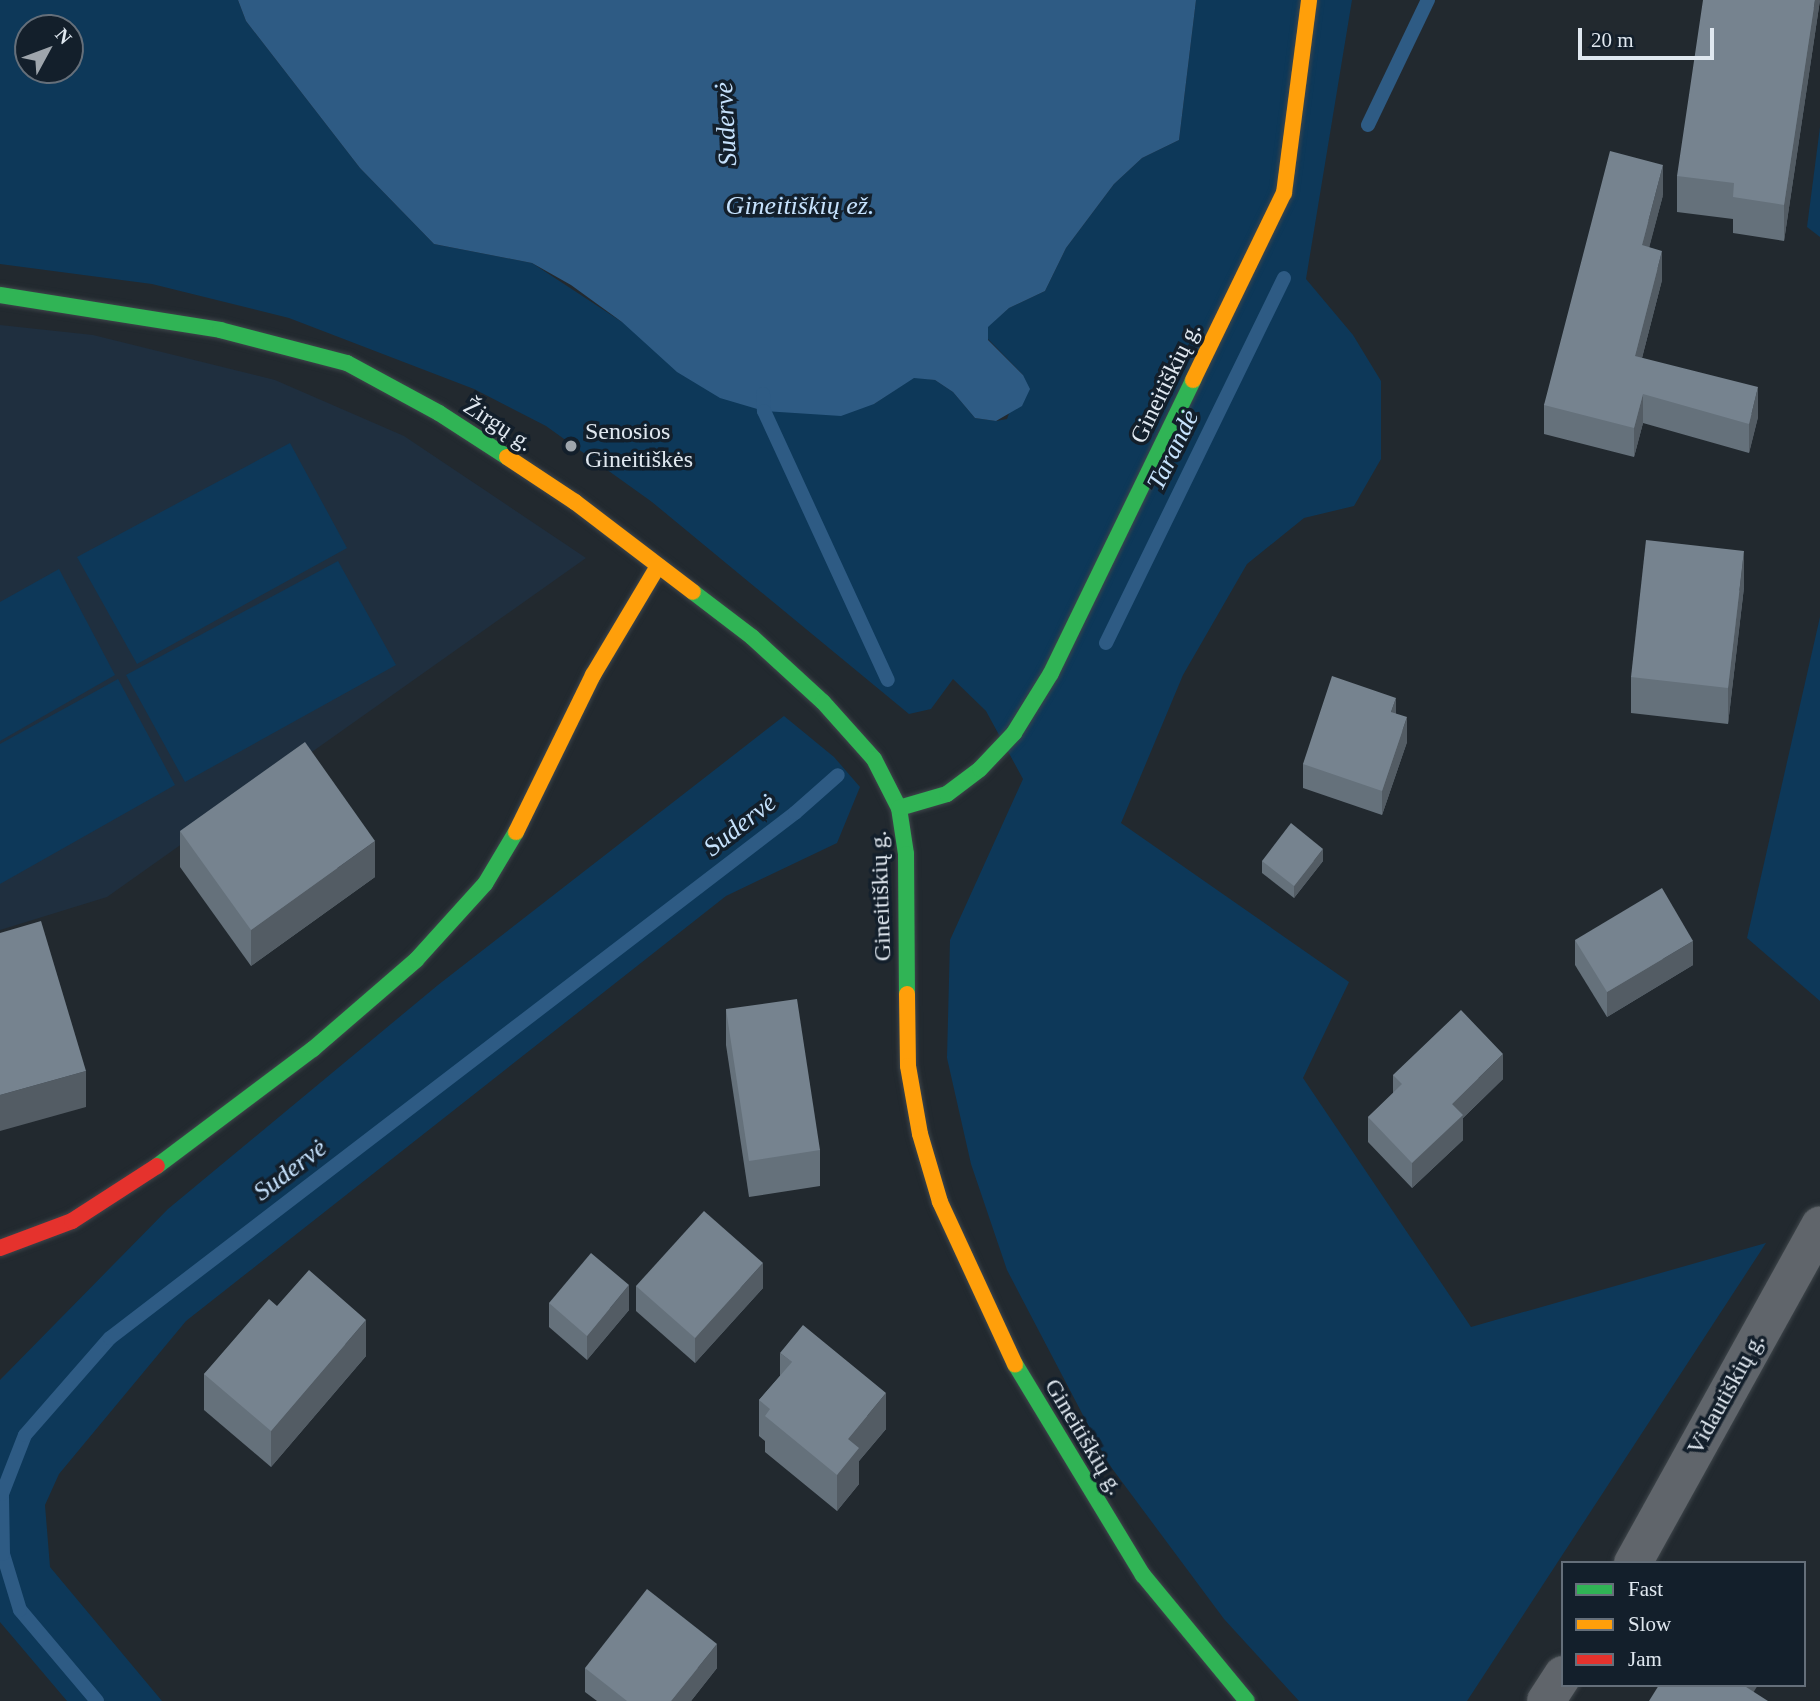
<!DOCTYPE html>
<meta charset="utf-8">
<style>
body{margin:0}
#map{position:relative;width:1820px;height:1701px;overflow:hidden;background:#22292f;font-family:"Times New Roman",serif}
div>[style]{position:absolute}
.built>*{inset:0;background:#1f2f3f}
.green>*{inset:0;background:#0d3859}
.water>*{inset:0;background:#2e5b84}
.stream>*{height:14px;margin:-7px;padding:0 7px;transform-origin:7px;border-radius:7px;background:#2e5b84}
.roads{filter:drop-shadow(0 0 2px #3e454a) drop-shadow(0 0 2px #3e454a)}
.street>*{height:38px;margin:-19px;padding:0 19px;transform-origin:19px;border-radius:19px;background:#60656b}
.fast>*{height:16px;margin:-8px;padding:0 8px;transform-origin:8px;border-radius:8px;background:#30b455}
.slow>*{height:16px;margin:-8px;padding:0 8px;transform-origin:8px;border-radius:8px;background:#ff9f0a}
.jam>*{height:16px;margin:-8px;padding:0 8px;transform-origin:8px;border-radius:8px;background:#e5322d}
.wall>*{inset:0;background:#65717b}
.shaded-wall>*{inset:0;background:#535c64}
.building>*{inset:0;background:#76838f}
.dots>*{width:19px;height:19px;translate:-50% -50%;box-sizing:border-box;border:4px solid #131f2b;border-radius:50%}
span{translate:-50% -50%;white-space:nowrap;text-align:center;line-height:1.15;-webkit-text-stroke:7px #131f2b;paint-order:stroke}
.street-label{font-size:24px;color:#e0e8f0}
.poi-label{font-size:24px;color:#e0e8f0}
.left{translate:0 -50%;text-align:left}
.water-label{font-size:26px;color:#c6e2fd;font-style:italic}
.legend{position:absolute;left:1561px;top:1561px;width:245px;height:126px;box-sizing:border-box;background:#131f2b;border:2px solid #656f7a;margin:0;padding:9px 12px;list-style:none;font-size:21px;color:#e0e8f0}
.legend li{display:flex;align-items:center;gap:14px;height:35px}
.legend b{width:35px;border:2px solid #656f7a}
.north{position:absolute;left:14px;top:14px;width:70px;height:70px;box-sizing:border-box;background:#131f2b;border:2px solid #656f7a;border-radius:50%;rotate:49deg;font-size:19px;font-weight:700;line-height:28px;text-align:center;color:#e0e8f0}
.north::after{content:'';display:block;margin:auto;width:24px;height:32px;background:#9ea5ac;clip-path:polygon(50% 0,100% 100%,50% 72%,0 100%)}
.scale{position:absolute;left:1578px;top:28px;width:136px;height:32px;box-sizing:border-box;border:4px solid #e0e8f0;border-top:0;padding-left:9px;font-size:21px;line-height:24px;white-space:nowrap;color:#e0e8f0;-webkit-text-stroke:5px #131f2b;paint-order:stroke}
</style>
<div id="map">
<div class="built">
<i style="clip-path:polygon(0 325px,93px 335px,275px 380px,404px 436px,586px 558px,107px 897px,0 930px)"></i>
</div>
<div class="green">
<i style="clip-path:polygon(evenodd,0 0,238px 0,246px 21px,360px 168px,434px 244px,532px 263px,622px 322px,874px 404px,914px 377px,935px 380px,953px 392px,975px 418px,996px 421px,1007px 419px,1023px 375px,988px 339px,987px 327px,1009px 308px,1045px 291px,1066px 248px,1114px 184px,1142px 158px,1179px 140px,1196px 0,1352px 0,1306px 279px,1353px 335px,1381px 381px,1381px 459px,1354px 506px,1304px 518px,1247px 564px,1183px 675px,1121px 823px,1349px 982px,1303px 1078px,1471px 1327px,1766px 1243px,1467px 1701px,1299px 1701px,1224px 1619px,1108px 1463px,1007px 1270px,971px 1164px,947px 1058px,950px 940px,1023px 779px,986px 711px,953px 679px,931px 709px,909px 714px,652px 502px,546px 426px,474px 389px,289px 318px,152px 284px,0 264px,0 0,28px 28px,70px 28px,70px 70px,28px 70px,28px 28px)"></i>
<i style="clip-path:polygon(1820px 127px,1820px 237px,1807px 227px)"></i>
<i style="clip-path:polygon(290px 443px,347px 548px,137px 664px,77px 557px)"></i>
<i style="clip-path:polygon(338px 561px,396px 665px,185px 782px,126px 675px)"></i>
<i style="clip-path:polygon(59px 569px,115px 675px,0 741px,0 602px)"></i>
<i style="clip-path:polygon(1820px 617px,1820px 1001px,1747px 938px)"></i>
<i style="clip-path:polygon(118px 679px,175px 785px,0 884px,0 744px)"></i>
<i style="clip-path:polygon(784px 716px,834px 757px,860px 787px,837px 843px,726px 896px,186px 1321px,59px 1474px,45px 1505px,50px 1567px,162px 1701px,67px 1701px,0 1622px,0 1380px,168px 1209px,438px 985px)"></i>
</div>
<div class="water">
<i style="clip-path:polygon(238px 0,1196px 0,1179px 140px,1142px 158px,1114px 184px,1066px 248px,1045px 291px,1009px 308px,988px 327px,988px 340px,1023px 375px,1030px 389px,1022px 406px,996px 421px,975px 418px,953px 392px,935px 380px,914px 378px,874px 404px,841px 416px,764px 411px,720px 398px,677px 372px,622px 322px,571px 285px,532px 263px,434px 244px,360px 168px,246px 21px)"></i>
</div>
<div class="stream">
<i style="left:1368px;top:125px;width:139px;rotate:-64.4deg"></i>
<i style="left:763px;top:394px;width:17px;rotate:87deg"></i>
<i style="left:764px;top:411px;width:296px;rotate:65.3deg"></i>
<i style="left:1106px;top:643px;width:406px;rotate:-64deg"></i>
<i style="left:97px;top:1701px;width:119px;rotate:-130.2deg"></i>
<i style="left:20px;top:1610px;width:59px;rotate:-106.9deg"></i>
<i style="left:3px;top:1554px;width:60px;rotate:-91deg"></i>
<i style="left:2px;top:1494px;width:63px;rotate:-68.7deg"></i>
<i style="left:25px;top:1435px;width:129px;rotate:-48.8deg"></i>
<i style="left:110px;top:1338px;width:863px;rotate:-37.47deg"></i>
<i style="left:795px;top:813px;width:57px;rotate:-41.5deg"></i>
</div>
<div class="roads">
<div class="street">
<i style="left:1633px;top:1563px;width:386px;rotate:-61deg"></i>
<i style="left:1546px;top:1701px;width:31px;rotate:-57deg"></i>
</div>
<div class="fast">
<i style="left:0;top:295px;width:223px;rotate:9deg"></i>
<i style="left:220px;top:330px;width:131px;rotate:14.6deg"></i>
<i style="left:347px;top:363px;width:105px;rotate:28.5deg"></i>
<i style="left:439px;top:413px;width:81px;rotate:32.9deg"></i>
<i style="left:693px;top:592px;width:74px;rotate:37.3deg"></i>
<i style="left:752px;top:637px;width:96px;rotate:42.5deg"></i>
<i style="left:823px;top:702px;width:76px;rotate:48.2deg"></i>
<i style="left:874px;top:759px;width:55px;rotate:63deg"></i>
<i style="left:899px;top:808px;width:47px;rotate:81.3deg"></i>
<i style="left:906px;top:854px;width:140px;rotate:89.6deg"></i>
<i style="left:899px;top:808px;width:50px;rotate:-16.3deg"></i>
<i style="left:947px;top:794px;width:41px;rotate:-37.1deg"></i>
<i style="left:980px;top:769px;width:50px;rotate:-46.6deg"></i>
<i style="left:1014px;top:733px;width:70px;rotate:-58.3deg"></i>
<i style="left:1051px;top:673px;width:326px;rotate:-64.1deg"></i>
<i style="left:157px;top:1166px;width:195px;rotate:-36.9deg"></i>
<i style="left:313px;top:1049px;width:136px;rotate:-40.8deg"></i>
<i style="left:416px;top:960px;width:103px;rotate:-47.8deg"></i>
<i style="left:485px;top:884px;width:61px;rotate:-59.2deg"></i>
<i style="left:1015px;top:1364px;width:247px;rotate:58.8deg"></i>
<i style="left:1143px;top:1575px;width:163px;rotate:50.5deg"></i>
</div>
<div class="slow">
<i style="left:1193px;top:380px;width:208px;rotate:-64.1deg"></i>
<i style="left:1284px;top:193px;width:195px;rotate:-82.6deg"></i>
<i style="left:507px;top:457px;width:82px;rotate:33.5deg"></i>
<i style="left:575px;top:502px;width:148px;rotate:37.3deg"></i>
<i style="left:516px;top:832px;width:175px;rotate:-63.9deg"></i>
<i style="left:593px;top:675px;width:127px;rotate:-59.2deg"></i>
<i style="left:907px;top:994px;width:72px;rotate:89.2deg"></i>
<i style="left:908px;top:1066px;width:69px;rotate:80deg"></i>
<i style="left:920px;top:1134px;width:71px;rotate:73.6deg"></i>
<i style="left:940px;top:1202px;width:179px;rotate:65.2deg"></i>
</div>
<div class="jam">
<i style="left:0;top:1248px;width:77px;rotate:-20.6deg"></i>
<i style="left:72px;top:1221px;width:101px;rotate:-32.9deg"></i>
</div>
</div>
<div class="wall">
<i style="clip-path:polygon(1820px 0,1784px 241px,1733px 233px,1733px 219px,1677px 212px,1677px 176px)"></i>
<i style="clip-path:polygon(1663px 195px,1649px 247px,1662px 280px,1642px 358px,1758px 417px,1749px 453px,1643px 423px,1634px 457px,1544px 434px,1544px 405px)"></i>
<i style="clip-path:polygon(1744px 587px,1728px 724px,1631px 713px,1631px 677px)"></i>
<i style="clip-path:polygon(1396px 714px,1407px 742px,1382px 815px,1303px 788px,1303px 764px)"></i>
<i style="clip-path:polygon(180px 831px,375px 877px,251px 966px,180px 867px)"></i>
<i style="clip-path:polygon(1262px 861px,1323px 861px,1294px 898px,1262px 873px)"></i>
<i style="clip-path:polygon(1575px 940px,1693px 965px,1607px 1017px,1575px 965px)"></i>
<i style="clip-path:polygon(726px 1009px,820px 1150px,820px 1186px,749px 1197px,726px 1045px)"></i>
<i style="clip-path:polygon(1393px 1075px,1503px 1079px,1463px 1118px,1463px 1140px,1412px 1188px,1368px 1142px,1368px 1117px,1393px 1094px)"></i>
<i style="clip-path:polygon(636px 1286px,763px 1288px,695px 1363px,636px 1311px)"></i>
<i style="clip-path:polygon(549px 1303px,629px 1310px,587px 1360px,549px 1327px)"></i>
<i style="clip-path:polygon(277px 1306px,366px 1356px,271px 1467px,204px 1410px,204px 1374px)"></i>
<i style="clip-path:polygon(780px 1353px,886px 1429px,859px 1461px,859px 1484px,837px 1511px,765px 1452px,765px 1441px,759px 1436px,759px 1400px,780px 1376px)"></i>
<i style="clip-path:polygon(585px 1668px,717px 1668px,691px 1701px,597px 1701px,585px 1692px)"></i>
</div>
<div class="shaded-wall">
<i style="clip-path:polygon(1815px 0,1820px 0,1784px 241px,1784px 205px)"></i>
<i style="clip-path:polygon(1663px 165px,1663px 195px,1642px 275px,1642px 245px)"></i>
<i style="clip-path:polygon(1662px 251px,1662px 280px,1635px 385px,1635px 356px)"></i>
<i style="clip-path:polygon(1758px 387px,1758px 417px,1749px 453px,1749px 424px)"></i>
<i style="clip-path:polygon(1643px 394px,1643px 423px,1634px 457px,1634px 428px)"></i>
<i style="clip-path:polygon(1744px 551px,1744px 587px,1728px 724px,1728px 688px)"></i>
<i style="clip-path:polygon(1396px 698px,1396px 722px,1391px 712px)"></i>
<i style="clip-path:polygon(1407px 717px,1407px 742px,1382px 815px,1382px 791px)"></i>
<i style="clip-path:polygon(375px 841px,375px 877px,251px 966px,251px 930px)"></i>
<i style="clip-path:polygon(1323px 849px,1323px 861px,1294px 898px,1294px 886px)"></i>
<i style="clip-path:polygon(1693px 941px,1693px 965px,1607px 1017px,1607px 992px)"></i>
<i style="clip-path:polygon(1503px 1054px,1503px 1079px,1463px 1118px,1463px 1140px,1412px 1188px,1412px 1163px,1452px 1104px)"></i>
<i style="clip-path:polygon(86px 1071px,86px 1107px,0 1131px,0 1095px)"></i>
<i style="clip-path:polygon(763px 1263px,763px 1288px,695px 1363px,695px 1338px)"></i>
<i style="clip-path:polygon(629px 1285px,629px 1310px,587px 1360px,587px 1336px)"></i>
<i style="clip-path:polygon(366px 1320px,366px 1356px,271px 1467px,271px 1431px)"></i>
<i style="clip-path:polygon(886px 1393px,886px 1429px,859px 1461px,859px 1484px,837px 1511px,837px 1475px,848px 1439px)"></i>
<i style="clip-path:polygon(717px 1644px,717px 1668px,691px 1701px,671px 1701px)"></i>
<i style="clip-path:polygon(1737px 1685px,1758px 1685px,1748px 1701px)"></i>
</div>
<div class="building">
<i style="clip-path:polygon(1703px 0,1815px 0,1784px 205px,1733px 197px,1734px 183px,1677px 176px)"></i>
<i style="clip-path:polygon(1610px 151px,1663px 165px,1642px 245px,1662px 251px,1635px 356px,1758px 387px,1749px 424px,1643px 394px,1634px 428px,1544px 405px)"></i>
<i style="clip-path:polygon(1646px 540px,1744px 551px,1728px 688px,1631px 677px)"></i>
<i style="clip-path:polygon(1332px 676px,1396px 698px,1391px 712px,1407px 717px,1382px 791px,1303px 764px)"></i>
<i style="clip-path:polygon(305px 742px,375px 841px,251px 930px,180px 831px)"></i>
<i style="clip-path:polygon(1291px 823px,1323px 849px,1294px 886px,1262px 861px)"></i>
<i style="clip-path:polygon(1662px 888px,1693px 941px,1607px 992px,1575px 940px)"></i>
<i style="clip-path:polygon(41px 921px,86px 1071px,0 1095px,0 933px)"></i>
<i style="clip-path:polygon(797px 999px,820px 1150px,749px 1161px,726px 1009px)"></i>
<i style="clip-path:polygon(1461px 1010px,1503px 1054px,1452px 1104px,1463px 1115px,1412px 1163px,1368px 1117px,1402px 1084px,1393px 1075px)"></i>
<i style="clip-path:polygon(704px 1211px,763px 1263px,695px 1338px,636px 1286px)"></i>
<i style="clip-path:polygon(591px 1253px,629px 1285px,587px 1336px,549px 1303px)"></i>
<i style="clip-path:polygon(309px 1270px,366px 1320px,271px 1431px,204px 1374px,269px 1299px,277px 1306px)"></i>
<i style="clip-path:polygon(803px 1325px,886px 1393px,848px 1439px,859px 1448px,837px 1475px,765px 1416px,770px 1409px,759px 1400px,792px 1362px,780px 1353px)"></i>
<i style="clip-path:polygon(647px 1589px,717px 1644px,671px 1701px,627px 1701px,585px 1668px)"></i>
<i style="clip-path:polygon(1659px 1685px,1743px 1685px,1768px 1701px,1649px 1701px)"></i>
</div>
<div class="dots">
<i style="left:571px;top:446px;background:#9ea5ac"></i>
</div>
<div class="street-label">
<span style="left:1166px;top:383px;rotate:-64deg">Gineitiškių g.</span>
<span style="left:498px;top:425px;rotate:33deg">Žirgų g.</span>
<span style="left:881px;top:896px;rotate:-92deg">Gineitiškių g.</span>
<span style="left:1726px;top:1394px;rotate:-61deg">Vidautiškių g.</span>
<span style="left:1084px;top:1437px;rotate:59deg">Gineitiškių g.</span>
</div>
<div class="poi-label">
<span class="left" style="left:585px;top:446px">Senosios<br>Gineitiškės</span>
</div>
<div class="water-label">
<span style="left:726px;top:124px;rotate:-93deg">Sudervė</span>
<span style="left:800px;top:206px">Gineitiškių ež.</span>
<span style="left:1173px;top:450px;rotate:-64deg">Tarandė</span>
<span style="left:740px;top:825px;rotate:-38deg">Sudervė</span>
<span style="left:290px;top:1170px;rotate:-37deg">Sudervė</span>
</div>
<ul class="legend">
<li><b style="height:9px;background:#30b455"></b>Fast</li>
<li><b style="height:9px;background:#ff9f0a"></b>Slow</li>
<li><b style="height:9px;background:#e5322d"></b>Jam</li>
</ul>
<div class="north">N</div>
<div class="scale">20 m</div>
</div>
